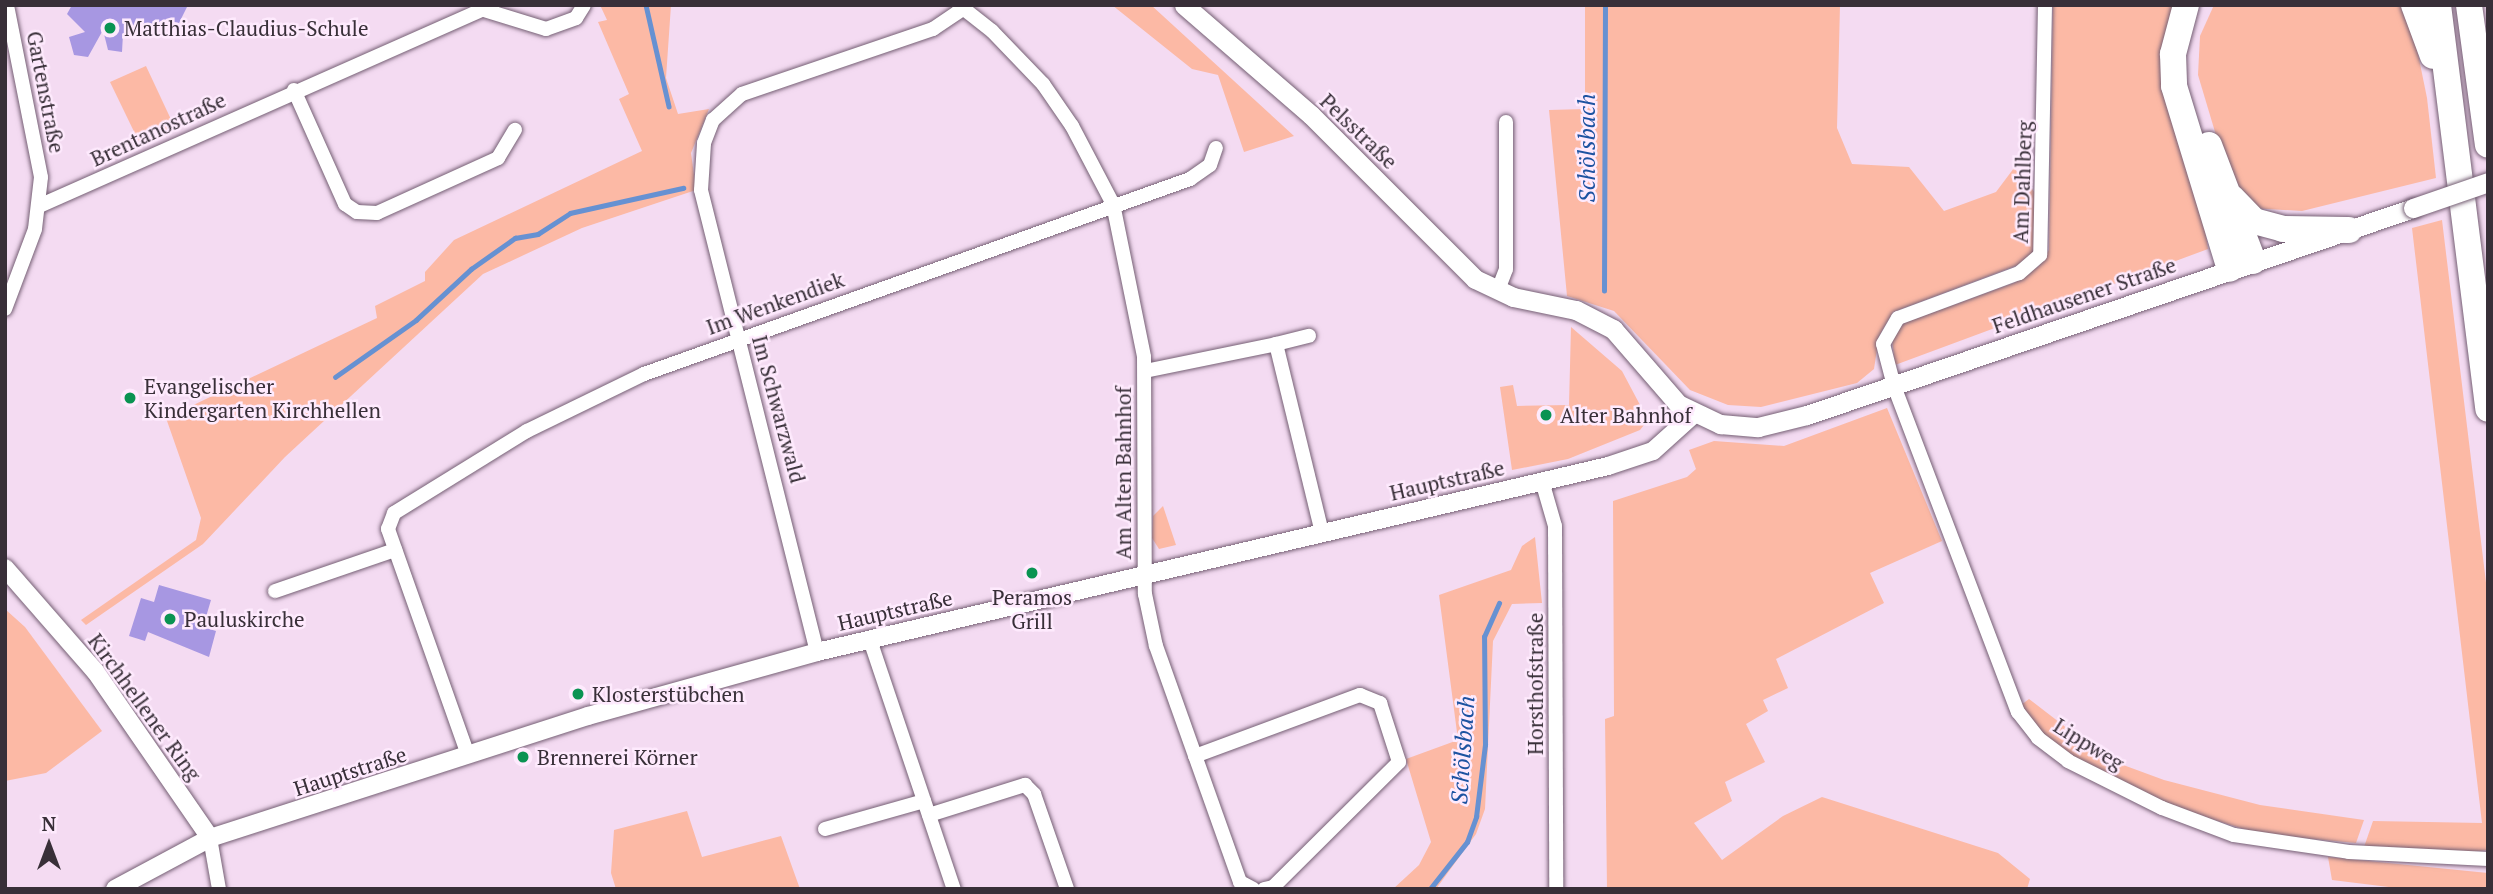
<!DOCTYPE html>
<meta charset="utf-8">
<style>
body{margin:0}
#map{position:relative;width:2493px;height:894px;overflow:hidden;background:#f4dbf2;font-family:"PT Serif",serif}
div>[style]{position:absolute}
.green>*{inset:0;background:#fcb9a5}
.stream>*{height:4.5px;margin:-2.25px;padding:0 2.25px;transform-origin:2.25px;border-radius:2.25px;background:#6691d2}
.building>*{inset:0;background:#a797e2}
.roads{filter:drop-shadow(0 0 2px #755f74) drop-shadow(0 0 2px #755f74)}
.minor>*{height:14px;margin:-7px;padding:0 7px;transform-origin:7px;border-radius:7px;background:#fff}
.tertiary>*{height:18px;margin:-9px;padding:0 9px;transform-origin:9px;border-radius:9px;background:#fff}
.secondary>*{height:19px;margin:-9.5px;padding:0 9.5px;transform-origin:9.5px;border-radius:9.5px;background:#fff}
.motorway>*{height:26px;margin:-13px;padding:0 13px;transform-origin:13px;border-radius:13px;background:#fff}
.bridges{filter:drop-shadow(0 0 2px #755f74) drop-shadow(0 0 2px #755f74)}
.secondary-bridge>*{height:19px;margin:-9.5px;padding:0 9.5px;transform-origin:9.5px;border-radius:9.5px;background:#fff}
.dots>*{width:19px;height:19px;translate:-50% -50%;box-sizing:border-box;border:4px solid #feeafd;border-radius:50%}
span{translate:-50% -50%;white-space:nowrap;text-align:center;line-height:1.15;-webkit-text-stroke:5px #feeafd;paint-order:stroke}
.poi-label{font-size:21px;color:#382f38}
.left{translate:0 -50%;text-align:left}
.street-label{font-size:21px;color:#382f38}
.water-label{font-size:23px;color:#1d53a1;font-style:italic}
.frame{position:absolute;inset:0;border:7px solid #382f38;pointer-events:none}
.north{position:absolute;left:14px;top:810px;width:70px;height:70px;-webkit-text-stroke:5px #feeafd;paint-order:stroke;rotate:0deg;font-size:19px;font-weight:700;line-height:28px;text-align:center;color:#382f38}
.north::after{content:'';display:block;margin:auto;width:24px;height:32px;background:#382f38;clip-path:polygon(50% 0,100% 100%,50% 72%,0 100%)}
</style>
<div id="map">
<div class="green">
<i style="clip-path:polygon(600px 5px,671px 5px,666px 78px,678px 114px,709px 109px,691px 153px,696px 190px,582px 228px,483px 274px,285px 457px,203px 544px,86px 625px,81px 620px,196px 540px,201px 518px,166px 418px,377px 318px,375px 306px,425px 281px,425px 272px,454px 240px,642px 151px,619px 99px,629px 94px,598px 22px,607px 20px)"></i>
<i style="clip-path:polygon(1112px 5px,1151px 5px,1294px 136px,1244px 152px,1218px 75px,1192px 69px)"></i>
<i style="clip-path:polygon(1585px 5px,1840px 5px,1837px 128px,1852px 164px,1909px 167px,1944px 211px,1996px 192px,2014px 168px,2037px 195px,2033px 253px,2023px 263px,1893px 312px,1879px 336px,1874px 369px,1857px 383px,1761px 407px,1728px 405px,1690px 390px,1614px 311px,1567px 296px,1549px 110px,1585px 109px)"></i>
<i style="clip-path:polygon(2053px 5px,2178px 5px,2173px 15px,2208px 249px,1895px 365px,1892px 338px,1904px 323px,2014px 283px,2039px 266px,2049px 250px)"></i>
<i style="clip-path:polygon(2214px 5px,2408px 5px,2427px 98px,2436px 178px,2302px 211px,2251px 208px,2227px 172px,2198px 75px,2200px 36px)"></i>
<i style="clip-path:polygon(146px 66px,175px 128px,140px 144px,110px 82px)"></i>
<i style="clip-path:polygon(2442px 220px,2488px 599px,2488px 850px,2470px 852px,2364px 847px,2373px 821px,2482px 823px,2412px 228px)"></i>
<i style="clip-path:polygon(1571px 327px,1622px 371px,1648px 420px,1640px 430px,1568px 459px,1512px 470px,1500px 387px,1513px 385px,1517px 406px,1569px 405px)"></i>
<i style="clip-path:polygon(1887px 408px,1942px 541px,1870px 573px,1884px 603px,1776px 659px,1788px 688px,1763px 700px,1768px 711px,1746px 724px,1765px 762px,1725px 782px,1732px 801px,1694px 823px,1722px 860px,1783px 816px,1822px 797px,1998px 853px,2030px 879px,2027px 889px,1607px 889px,1605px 719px,1614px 716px,1613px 501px,1687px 477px,1696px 469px,1689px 450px,1714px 441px,1784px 446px)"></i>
<i style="clip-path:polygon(1163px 506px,1176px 545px,1159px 549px,1152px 538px,1153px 516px)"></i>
<i style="clip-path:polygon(1535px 537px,1542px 603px,1512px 604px,1493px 641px,1485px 809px,1476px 834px,1436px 889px,1393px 889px,1419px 865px,1431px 842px,1406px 759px,1458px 740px,1439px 595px,1511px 570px,1522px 546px)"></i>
<i style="clip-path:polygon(5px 609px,25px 627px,102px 731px,46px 773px,5px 781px)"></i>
<i style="clip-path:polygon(2029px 699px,2107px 759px,2164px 780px,2260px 805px,2364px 820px,2356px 843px,2260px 834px,2176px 808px,2067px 753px,2040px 731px,2021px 705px)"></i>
<i style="clip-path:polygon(687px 811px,702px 857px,781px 836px,800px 889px,616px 889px,611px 873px,614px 830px)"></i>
<i style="clip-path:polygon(2328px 857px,2488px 873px,2488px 889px,2405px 889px,2332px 880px)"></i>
</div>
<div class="stream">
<i style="left:646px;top:5px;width:104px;rotate:77.2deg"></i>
<i style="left:1604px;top:291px;width:286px;rotate:-89.8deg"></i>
<i style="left:335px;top:377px;width:99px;rotate:-35.1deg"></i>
<i style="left:416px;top:320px;width:75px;rotate:-42.8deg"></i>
<i style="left:471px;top:269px;width:54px;rotate:-35.2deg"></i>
<i style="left:515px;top:238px;width:23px;rotate:-10deg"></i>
<i style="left:538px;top:234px;width:38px;rotate:-33deg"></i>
<i style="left:570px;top:213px;width:116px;rotate:-12.5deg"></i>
<i style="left:1430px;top:889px;width:60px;rotate:-51.8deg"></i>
<i style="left:1467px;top:842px;width:27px;rotate:-70deg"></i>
<i style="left:1476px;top:817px;width:73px;rotate:-82.9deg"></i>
<i style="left:1485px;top:745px;width:108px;rotate:-90.5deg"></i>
<i style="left:1484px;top:637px;width:37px;rotate:-66deg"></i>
</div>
<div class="building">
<i style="clip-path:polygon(72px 5px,188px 5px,179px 23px,165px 20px,123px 34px,122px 52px,108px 50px,103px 30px,88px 57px,74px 55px,69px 37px,85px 32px,67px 14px)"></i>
<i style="clip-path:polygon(159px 585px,211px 600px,203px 627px,216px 631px,209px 657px,148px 632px,145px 641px,129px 636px,141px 598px,154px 602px)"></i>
</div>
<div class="roads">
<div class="minor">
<i style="left:959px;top:5px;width:42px;rotate:38.2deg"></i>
<i style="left:992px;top:31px;width:74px;rotate:46.1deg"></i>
<i style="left:1043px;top:84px;width:51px;rotate:55.4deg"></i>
<i style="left:1072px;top:126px;width:88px;rotate:62.3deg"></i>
<i style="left:1113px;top:204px;width:156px;rotate:78.5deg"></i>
<i style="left:1144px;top:357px;width:237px;rotate:89.8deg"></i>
<i style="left:1145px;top:594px;width:53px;rotate:78.1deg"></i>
<i style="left:1156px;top:646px;width:251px;rotate:70.4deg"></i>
<i style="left:2045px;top:5px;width:250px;rotate:91.1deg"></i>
<i style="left:2040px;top:255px;width:28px;rotate:139deg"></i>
<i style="left:2019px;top:273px;width:129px;rotate:159.6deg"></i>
<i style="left:1898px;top:318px;width:30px;rotate:120deg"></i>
<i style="left:1883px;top:344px;width:43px;rotate:75.3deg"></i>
<i style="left:1894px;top:386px;width:349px;rotate:69.2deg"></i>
<i style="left:2018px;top:712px;width:33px;rotate:52deg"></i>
<i style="left:2038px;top:738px;width:38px;rotate:37deg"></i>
<i style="left:2068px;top:761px;width:105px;rotate:26.6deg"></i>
<i style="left:2162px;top:808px;width:77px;rotate:20.6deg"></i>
<i style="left:2234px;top:835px;width:116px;rotate:8.4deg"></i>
<i style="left:2349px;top:852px;width:139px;rotate:2.9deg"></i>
<i style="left:481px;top:9px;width:68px;rotate:17.1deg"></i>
<i style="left:546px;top:29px;width:32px;rotate:-20deg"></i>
<i style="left:576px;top:18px;width:15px;rotate:-58deg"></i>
<i style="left:294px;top:90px;width:125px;rotate:65.9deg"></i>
<i style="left:345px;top:204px;width:14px;rotate:34deg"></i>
<i style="left:357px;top:212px;width:20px;rotate:3deg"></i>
<i style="left:377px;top:213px;width:133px;rotate:-24.4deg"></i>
<i style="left:498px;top:158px;width:33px;rotate:-59deg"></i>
<i style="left:39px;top:206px;width:496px;rotate:-23.9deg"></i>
<i style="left:1498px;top:290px;width:22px;rotate:-69deg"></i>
<i style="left:1506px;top:269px;width:147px;rotate:-90deg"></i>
<i style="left:5px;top:309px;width:85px;rotate:-69.4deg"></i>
<i style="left:35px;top:229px;width:52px;rotate:-83.4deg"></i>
<i style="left:41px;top:177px;width:175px;rotate:-101.2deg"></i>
<i style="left:1276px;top:344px;width:34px;rotate:-14deg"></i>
<i style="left:1145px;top:371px;width:134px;rotate:-11.6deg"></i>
<i style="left:1276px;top:344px;width:195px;rotate:76.3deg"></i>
<i style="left:1542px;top:481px;width:47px;rotate:73.9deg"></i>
<i style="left:1555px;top:526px;width:363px;rotate:89.8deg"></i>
<i style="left:275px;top:591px;width:127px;rotate:-18.9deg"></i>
<i style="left:870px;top:640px;width:263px;rotate:71.4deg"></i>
<i style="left:817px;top:652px;width:476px;rotate:-104.1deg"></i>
<i style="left:701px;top:190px;width:47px;rotate:-86.3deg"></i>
<i style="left:704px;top:143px;width:25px;rotate:-69deg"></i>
<i style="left:713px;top:120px;width:39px;rotate:-42deg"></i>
<i style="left:742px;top:94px;width:202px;rotate:-18.8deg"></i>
<i style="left:933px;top:29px;width:36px;rotate:-34deg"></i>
<i style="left:468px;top:755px;width:240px;rotate:-109.5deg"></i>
<i style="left:388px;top:529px;width:17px;rotate:-69deg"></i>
<i style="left:394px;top:513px;width:156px;rotate:-31.7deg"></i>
<i style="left:527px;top:431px;width:130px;rotate:-26deg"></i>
<i style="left:644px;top:374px;width:580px;rotate:-19.65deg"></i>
<i style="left:1190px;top:179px;width:24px;rotate:-35deg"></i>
<i style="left:1210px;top:165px;width:18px;rotate:-71deg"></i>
<i style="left:1195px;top:756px;width:176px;rotate:-20.3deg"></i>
<i style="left:1360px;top:695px;width:22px;rotate:22deg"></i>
<i style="left:1380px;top:703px;width:62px;rotate:72.1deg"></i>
<i style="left:1399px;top:762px;width:177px;rotate:135.2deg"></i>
<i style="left:1273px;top:887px;width:9px;rotate:167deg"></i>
<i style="left:929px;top:815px;width:101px;rotate:-17.4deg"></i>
<i style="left:1025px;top:785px;width:13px;rotate:45deg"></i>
<i style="left:1034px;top:794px;width:101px;rotate:70.8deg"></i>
<i style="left:825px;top:829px;width:103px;rotate:-15.8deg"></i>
<i style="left:210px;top:838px;width:52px;rotate:80deg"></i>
<i style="left:1240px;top:882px;width:15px;rotate:28deg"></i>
</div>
<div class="tertiary">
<i style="left:5px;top:568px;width:137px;rotate:48.9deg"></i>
<i style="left:95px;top:671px;width:203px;rotate:55.4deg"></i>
<i style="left:115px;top:889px;width:108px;rotate:-28.2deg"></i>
<i style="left:210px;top:838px;width:397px;rotate:-17.9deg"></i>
<i style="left:588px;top:716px;width:238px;rotate:-15.6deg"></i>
<i style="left:817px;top:652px;width:813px;rotate:-13.23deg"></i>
<i style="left:1608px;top:466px;width:47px;rotate:-18.4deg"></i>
<i style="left:1653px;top:451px;width:54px;rotate:-42deg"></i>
</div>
<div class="secondary">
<i style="left:1184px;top:5px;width:168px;rotate:40.9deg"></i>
<i style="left:1311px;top:115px;width:232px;rotate:45deg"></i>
<i style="left:1475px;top:279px;width:42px;rotate:25.3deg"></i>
<i style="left:1513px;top:297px;width:64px;rotate:11.7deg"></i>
<i style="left:1576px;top:310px;width:42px;rotate:27.2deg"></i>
<i style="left:1613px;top:329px;width:99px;rotate:49.1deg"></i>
<i style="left:1678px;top:404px;width:47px;rotate:25.5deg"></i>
<i style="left:1720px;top:424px;width:38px;rotate:5deg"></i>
<i style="left:1758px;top:427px;width:50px;rotate:-13.8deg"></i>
<i style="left:1807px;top:415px;width:640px;rotate:-18.86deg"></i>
</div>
<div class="motorway">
<i style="left:2186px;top:5px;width:51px;rotate:104.9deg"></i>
<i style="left:2173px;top:54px;width:32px;rotate:88deg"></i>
<i style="left:2174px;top:86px;width:191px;rotate:73deg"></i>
<i style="left:2414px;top:5px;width:54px;rotate:69.6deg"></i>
<i style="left:2438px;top:5px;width:407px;rotate:82.9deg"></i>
<i style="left:2469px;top:5px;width:141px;rotate:82.3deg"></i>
<i style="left:2209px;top:145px;width:124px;rotate:69.2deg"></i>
<i style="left:2232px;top:198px;width:32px;rotate:46deg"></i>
<i style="left:2254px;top:221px;width:30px;rotate:15deg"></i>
<i style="left:2283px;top:229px;width:66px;rotate:0.9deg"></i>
</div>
</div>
<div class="bridges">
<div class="secondary-bridge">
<i style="left:2413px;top:208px;width:79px;rotate:-19.1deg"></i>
</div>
</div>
<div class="dots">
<i style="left:110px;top:28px;background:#0a9352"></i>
<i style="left:130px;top:398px;background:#0a9352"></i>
<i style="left:1546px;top:415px;background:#0a9352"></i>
<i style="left:1032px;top:573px;background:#0a9352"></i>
<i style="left:170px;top:619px;background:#0a9352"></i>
<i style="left:578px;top:694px;background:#0a9352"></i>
<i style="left:523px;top:757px;background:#0a9352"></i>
</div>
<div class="poi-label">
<span class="left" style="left:124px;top:28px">Matthias-Claudius-Schule</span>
<span class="left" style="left:144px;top:398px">Evangelischer<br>Kindergarten Kirchhellen</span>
<span class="left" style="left:1560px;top:415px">Alter Bahnhof</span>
<span style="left:1032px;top:609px">Peramos<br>Grill</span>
<span class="left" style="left:184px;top:619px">Pauluskirche</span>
<span class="left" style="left:592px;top:694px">Klosterstübchen</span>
<span class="left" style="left:537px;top:757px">Brennerei Körner</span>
</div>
<div class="street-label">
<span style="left:46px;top:92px;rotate:79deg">Gartenstraße</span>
<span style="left:158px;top:129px;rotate:-25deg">Brentanostraße</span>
<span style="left:1359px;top:131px;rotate:44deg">Pelsstraße</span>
<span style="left:2022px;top:182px;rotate:-88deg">Am Dahlberg</span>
<span style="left:2084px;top:295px;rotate:-19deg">Feldhausener Straße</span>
<span style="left:775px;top:303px;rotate:-20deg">Im Wenkendiek</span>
<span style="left:779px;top:409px;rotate:75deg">Im Schwarzwald</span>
<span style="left:1123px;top:473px;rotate:-90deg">Am Alten Bahnhof</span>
<span style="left:1447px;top:480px;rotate:-13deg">Hauptstraße</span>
<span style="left:895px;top:610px;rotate:-13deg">Hauptstraße</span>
<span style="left:1535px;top:684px;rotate:-90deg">Horsthofstraße</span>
<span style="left:145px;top:707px;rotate:54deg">Kirchhellener Ring</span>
<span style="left:2089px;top:744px;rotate:32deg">Lippweg</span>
<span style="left:350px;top:771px;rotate:-18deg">Hauptstraße</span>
</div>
<div class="water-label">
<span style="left:1587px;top:148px;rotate:-90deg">Schölsbach</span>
<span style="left:1463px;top:750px;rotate:-86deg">Schölsbach</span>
</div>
<div class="frame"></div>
<div class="north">N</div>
</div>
